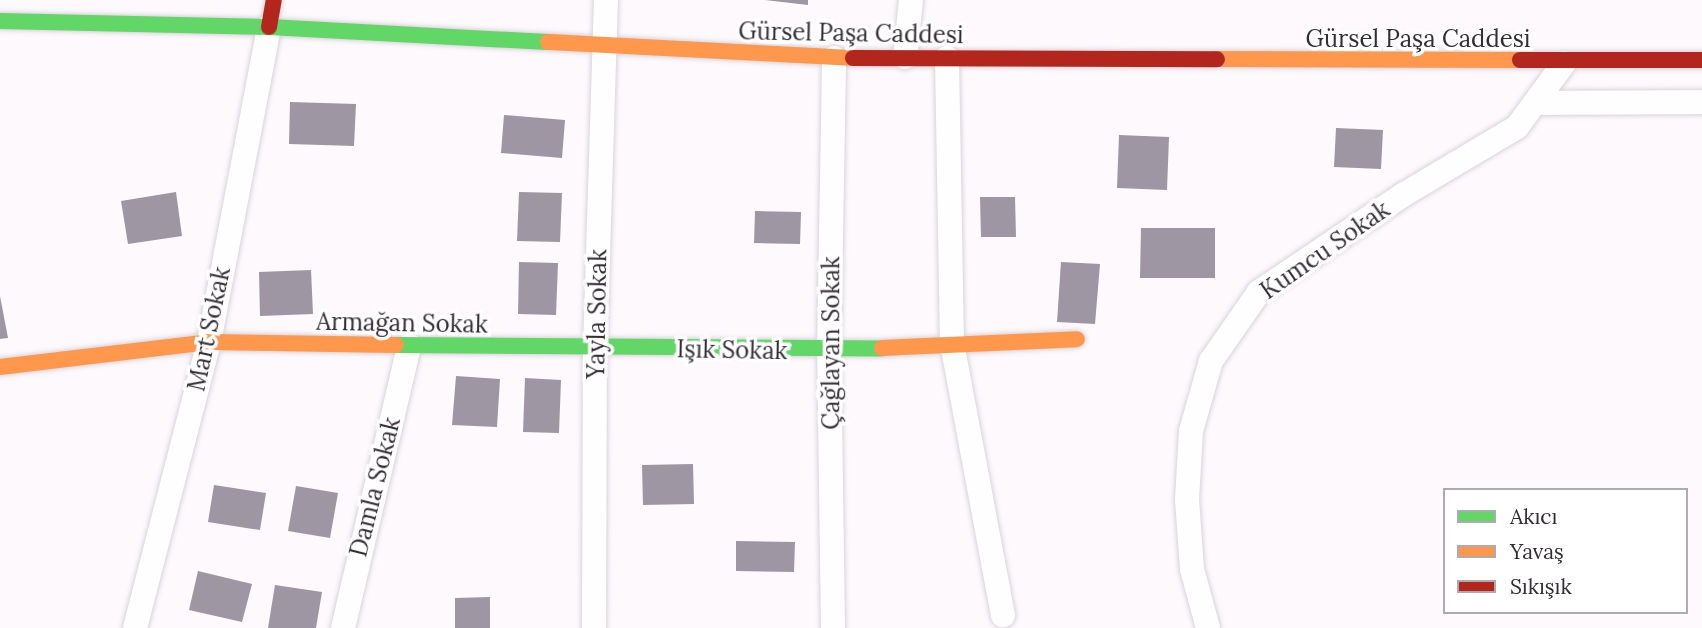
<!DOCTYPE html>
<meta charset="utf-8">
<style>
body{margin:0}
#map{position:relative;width:1702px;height:628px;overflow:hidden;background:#fdf9fd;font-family:Lora,serif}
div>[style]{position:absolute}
.building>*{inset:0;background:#9e96a2}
.roads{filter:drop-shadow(0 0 2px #d8d4d9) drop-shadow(0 0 2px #d8d4d9)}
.street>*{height:24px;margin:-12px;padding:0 12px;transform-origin:12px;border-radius:12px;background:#fffeff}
.fast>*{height:16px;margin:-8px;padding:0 8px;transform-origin:8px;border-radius:8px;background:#63d668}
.slow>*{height:16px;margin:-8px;padding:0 8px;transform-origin:8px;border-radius:8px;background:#ff974d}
.jam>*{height:16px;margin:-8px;padding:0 8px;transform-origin:8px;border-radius:8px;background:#b3261e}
span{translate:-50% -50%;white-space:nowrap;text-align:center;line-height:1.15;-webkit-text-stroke:7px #fff;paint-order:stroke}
.street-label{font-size:24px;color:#332d34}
.legend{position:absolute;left:1443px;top:488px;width:245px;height:126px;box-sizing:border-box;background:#fff;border:2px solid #adabae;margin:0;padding:9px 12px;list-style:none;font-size:21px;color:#332d34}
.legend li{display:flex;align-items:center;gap:14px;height:35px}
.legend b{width:35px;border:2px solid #adabae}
</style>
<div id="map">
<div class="building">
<i style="clip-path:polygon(765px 0,808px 0,808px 5px)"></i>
<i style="clip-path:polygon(290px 102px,356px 104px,354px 146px,289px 144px)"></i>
<i style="clip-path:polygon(504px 115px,565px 120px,562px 158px,501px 153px)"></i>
<i style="clip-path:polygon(1336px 128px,1383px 130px,1381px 169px,1334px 167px)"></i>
<i style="clip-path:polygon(1119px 135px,1169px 137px,1167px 190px,1117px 188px)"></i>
<i style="clip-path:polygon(176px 192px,182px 236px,128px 244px,121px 201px)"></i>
<i style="clip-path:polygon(519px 192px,562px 193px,560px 242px,517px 241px)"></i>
<i style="clip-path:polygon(980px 197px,1015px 197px,1016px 237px,981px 237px)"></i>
<i style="clip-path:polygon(755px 211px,801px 212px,800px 244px,754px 243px)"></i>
<i style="clip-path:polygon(1141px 228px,1215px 228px,1215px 278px,1140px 278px)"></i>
<i style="clip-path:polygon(519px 262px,558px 263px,556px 315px,518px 314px)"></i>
<i style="clip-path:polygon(1061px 262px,1100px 264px,1095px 324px,1057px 322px)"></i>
<i style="clip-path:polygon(311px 270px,313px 314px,260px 316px,259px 272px)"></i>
<i style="clip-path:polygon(0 296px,8px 338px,0 339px)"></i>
<i style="clip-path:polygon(456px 376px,500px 379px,497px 427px,452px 425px)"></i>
<i style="clip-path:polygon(525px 378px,561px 380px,559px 433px,523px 432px)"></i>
<i style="clip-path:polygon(693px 464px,694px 504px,643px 505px,642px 465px)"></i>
<i style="clip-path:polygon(214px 485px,266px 493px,260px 530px,208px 522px)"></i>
<i style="clip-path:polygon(296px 486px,338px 493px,330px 538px,288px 531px)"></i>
<i style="clip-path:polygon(736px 541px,795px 542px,794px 572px,736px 571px)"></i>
<i style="clip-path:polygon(198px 571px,252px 584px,242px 622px,189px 610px)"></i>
<i style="clip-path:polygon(275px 585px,322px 592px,316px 628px,268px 628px)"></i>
<i style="clip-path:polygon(490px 597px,490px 628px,455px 628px,455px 598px)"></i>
</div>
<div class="roads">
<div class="street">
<i style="left:905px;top:57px;width:57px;rotate:-84deg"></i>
<i style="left:947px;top:58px;width:285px;rotate:89deg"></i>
<i style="left:952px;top:343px;width:277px;rotate:79.4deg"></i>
<i style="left:1536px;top:103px;width:166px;rotate:-0.3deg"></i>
<i style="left:135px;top:628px;width:295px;rotate:-75.5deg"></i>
<i style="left:209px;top:342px;width:321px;rotate:-79.2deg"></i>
<i style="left:343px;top:628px;width:290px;rotate:-76.8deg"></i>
<i style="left:594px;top:628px;width:279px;rotate:-89.8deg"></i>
<i style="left:595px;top:349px;width:349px;rotate:-88.2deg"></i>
<i style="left:833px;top:628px;width:277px;rotate:-90.8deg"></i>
<i style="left:829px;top:351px;width:293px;rotate:-89deg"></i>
<i style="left:1208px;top:628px;width:61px;rotate:-105.2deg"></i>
<i style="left:1192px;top:569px;width:69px;rotate:-94.1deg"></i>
<i style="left:1187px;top:500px;width:69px;rotate:-86.7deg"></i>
<i style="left:1191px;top:431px;width:73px;rotate:-74.1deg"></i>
<i style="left:1211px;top:361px;width:84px;rotate:-55.2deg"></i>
<i style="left:1259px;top:292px;width:174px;rotate:-34deg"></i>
<i style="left:1403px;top:195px;width:133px;rotate:-30.8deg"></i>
<i style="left:1517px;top:127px;width:79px;rotate:-53.7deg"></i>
</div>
<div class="fast">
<i style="left:0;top:21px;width:269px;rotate:1.3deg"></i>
<i style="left:269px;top:27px;width:279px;rotate:3.1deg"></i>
<i style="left:396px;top:345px;width:486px;rotate:0.4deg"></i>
</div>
<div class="slow">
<i style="left:548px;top:42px;width:305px;rotate:3deg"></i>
<i style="left:1217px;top:59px;width:303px;rotate:0.2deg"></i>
<i style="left:882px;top:348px;width:195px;rotate:-2.6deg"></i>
<i style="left:0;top:367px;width:210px;rotate:-6.8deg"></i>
<i style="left:209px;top:342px;width:187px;rotate:0.9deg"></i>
</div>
<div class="jam">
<i style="left:269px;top:27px;width:27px;rotate:-80deg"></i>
<i style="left:853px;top:58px;width:364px;rotate:0.2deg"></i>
<i style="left:1520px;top:60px;width:182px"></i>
</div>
</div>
<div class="street-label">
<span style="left:851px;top:33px;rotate:1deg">Gürsel Paşa Caddesi</span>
<span style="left:1418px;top:39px">Gürsel Paşa Caddesi</span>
<span style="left:1325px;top:250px;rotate:-35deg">Kumcu Sokak</span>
<span style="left:597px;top:314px;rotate:-89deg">Yayla Sokak</span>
<span style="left:402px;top:323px;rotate:1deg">Armağan Sokak</span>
<span style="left:209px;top:329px;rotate:-78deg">Mart Sokak</span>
<span style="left:831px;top:343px;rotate:-90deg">Çağlayan Sokak</span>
<span style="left:732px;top:350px;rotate:1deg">Işık Sokak</span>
<span style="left:375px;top:487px;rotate:-76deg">Damla Sokak</span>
</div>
<ul class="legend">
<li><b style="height:9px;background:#63d668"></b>Akıcı</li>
<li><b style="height:9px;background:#ff974d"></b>Yavaş</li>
<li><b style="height:9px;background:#b3261e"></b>Sıkışık</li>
</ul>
</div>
